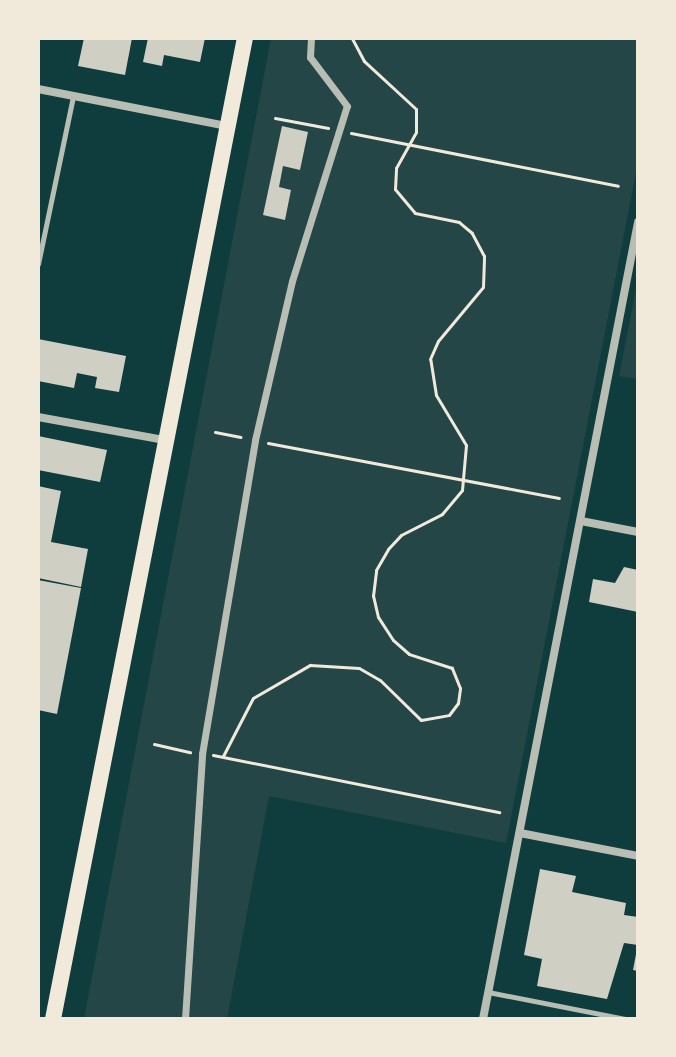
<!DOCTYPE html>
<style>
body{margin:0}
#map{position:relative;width:676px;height:1057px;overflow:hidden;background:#0f3d3e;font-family:"Source Sans 3",sans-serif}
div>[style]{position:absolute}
.green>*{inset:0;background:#244646}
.building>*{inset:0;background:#cfcfc3}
.path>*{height:3px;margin:-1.5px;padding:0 1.5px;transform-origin:1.5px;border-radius:1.5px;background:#f1e9da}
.service>*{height:5px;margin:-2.5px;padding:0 2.5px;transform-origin:2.5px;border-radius:2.5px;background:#b8beb3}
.pedestrian>*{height:7px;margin:-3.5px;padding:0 3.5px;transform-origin:3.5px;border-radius:3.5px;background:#b8beb3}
.minor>*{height:8px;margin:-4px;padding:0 4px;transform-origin:4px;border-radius:4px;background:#b8beb3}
.secondary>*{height:16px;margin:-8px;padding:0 8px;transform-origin:8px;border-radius:8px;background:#f1e9da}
span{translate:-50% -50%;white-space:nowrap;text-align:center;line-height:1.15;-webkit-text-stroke:8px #f1e9da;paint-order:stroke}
.frame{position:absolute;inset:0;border:40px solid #f1e9da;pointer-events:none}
</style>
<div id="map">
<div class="green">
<i style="clip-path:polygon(271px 38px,638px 38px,638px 162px,506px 843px,269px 796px,227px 1019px,84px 1019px)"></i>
<i style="clip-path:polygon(638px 279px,638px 379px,619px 376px)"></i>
</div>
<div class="building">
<i style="clip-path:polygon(84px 38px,132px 38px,125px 75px,78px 66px)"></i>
<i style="clip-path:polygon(148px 38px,205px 38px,200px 62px,164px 55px,162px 66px,143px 62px)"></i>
<i style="clip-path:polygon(282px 126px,308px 132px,300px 170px,283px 166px,279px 187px,291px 190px,285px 220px,263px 215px)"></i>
<i style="clip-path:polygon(38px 339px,126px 356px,119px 392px,95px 388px,97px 377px,77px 373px,74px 388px,38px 381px)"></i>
<i style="clip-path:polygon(38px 436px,107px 450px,100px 482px,38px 470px)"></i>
<i style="clip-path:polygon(38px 486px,61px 491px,51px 542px,88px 549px,81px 587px,38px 578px)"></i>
<i style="clip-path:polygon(624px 567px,638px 570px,638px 612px,589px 602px,593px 579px,615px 583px)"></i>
<i style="clip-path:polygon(38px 580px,81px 588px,57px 714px,38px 710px)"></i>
<i style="clip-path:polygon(540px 869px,576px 876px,572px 892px,626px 903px,624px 915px,638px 917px,638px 945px,624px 943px,607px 999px,537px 986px,542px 959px,524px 955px)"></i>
<i style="clip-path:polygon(637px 949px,638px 950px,638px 971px,633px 970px)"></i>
</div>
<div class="path">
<i style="left:275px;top:118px;width:54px;rotate:10.7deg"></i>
<i style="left:351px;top:133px;width:272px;rotate:11.2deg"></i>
<i style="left:215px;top:432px;width:26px;rotate:11deg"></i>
<i style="left:268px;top:443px;width:296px;rotate:10.7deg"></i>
<i style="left:154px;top:744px;width:37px;rotate:13deg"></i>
<i style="left:213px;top:755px;width:292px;rotate:11.3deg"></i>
<i style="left:223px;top:756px;width:65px;rotate:-62.7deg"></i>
<i style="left:253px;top:698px;width:66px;rotate:-30.1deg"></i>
<i style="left:310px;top:665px;width:49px;rotate:3.5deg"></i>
<i style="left:359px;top:668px;width:24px;rotate:30deg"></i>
<i style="left:380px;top:680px;width:57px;rotate:44.3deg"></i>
<i style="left:421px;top:720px;width:28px;rotate:-10deg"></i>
<i style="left:449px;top:715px;width:15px;rotate:-53deg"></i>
<i style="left:458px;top:703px;width:15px;rotate:-82deg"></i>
<i style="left:460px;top:688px;width:22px;rotate:-112deg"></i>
<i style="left:452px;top:668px;width:45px;rotate:-162deg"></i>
<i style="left:409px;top:654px;width:21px;rotate:-139deg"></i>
<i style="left:393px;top:640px;width:27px;rotate:-123deg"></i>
<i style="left:378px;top:617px;width:22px;rotate:-103deg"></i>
<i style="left:373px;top:596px;width:26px;rotate:-83deg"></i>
<i style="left:376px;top:570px;width:24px;rotate:-60deg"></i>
<i style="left:388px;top:549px;width:19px;rotate:-47deg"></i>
<i style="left:401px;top:535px;width:46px;rotate:-27.1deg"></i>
<i style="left:442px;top:514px;width:31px;rotate:-50deg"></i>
<i style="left:462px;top:490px;width:45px;rotate:-84.9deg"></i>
<i style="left:466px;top:445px;width:58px;rotate:-121deg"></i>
<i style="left:436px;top:395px;width:36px;rotate:-99deg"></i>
<i style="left:430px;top:359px;width:20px;rotate:-66deg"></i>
<i style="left:438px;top:341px;width:70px;rotate:-50.2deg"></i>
<i style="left:483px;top:287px;width:31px;rotate:-88deg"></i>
<i style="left:484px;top:256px;width:26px;rotate:-118deg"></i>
<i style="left:472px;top:233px;width:17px;rotate:-140deg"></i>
<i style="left:459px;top:222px;width:45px;rotate:-168.4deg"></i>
<i style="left:415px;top:213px;width:31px;rotate:-130deg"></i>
<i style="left:395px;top:189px;width:21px;rotate:-87deg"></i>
<i style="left:396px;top:168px;width:41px;rotate:-60.9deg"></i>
<i style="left:416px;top:132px;width:23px;rotate:-90deg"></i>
<i style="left:416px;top:109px;width:71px;rotate:-137.3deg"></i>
<i style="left:364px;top:61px;width:26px;rotate:-118deg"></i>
</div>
<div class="service">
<i style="left:38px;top:264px;width:172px;rotate:-78.2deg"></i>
<i style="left:488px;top:992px;width:141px;rotate:11.1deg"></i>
</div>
<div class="pedestrian">
<i style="left:185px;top:1019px;width:266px;rotate:-86.3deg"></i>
<i style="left:202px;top:754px;width:318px;rotate:-80.4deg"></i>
<i style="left:255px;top:440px;width:163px;rotate:-76.9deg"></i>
<i style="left:292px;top:281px;width:183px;rotate:-72.6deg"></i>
<i style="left:347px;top:106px;width:61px;rotate:-127.1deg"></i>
<i style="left:310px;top:57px;width:19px;rotate:-87deg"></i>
</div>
<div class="minor">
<i style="left:38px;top:89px;width:193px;rotate:11.1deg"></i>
<i style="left:38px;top:417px;width:129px;rotate:10.3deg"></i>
<i style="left:581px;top:521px;width:58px;rotate:10.9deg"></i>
<i style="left:520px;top:833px;width:120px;rotate:11deg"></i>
<i style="left:483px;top:1019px;width:812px;rotate:-78.99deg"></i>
</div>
<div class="secondary">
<i style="left:53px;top:1019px;width:1000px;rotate:-78.93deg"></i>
</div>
<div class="frame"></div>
</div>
